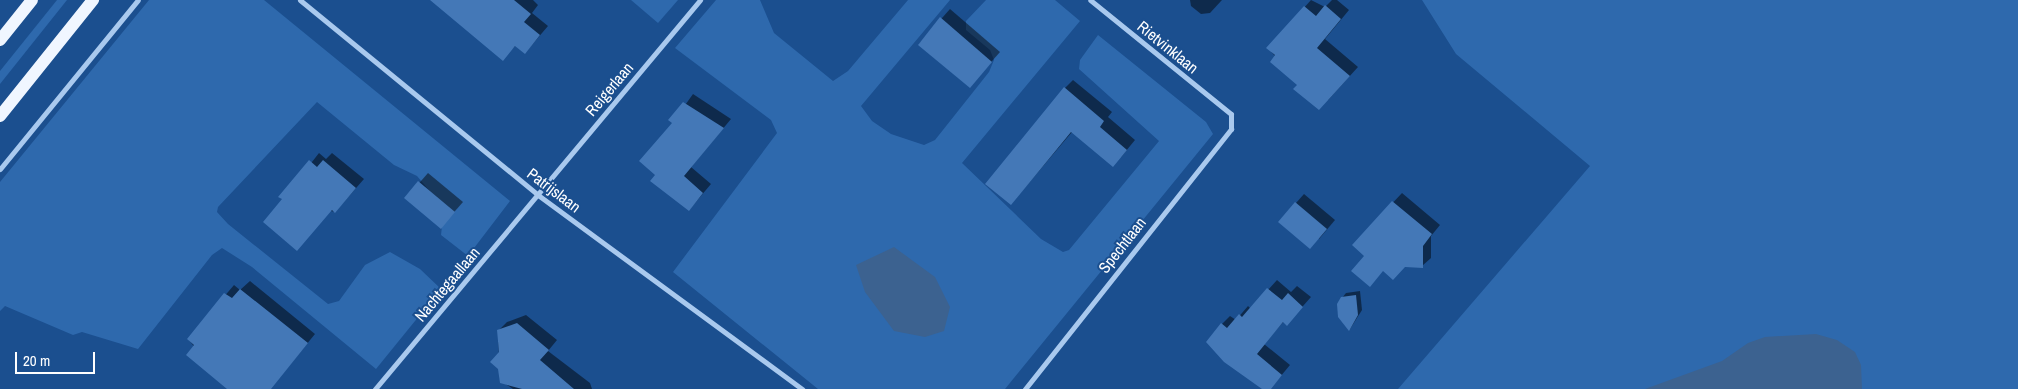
<!DOCTYPE html>
<style>
body{margin:0}
#map{position:relative;width:2018px;height:389px;overflow:hidden;background:#1b4f8f;font-family:"Archivo Narrow",sans-serif}
div>[style]{position:absolute}
.green>*{inset:0;background:#2e69ad}
.water>*{inset:0;background:#3c6290}
.shadow>*{inset:0;background:#0007}
.building>*{inset:0;background:#4478b7}
.minor>*{height:5px;margin:-2.5px;padding:0 2.5px;transform-origin:2.5px;border-radius:2.5px;background:#a9c9ee}
.primary>*{height:12px;margin:-6px;padding:0 6px;transform-origin:6px;border-radius:6px;background:#f0f6ff}
span{translate:-50% -50%;white-space:nowrap;text-align:center;line-height:1.15;-webkit-text-stroke:4px #1b4f8f;paint-order:stroke}
.street-label{font-size:16px;color:#fff}
.scale{position:absolute;left:15px;top:352px;width:80px;height:22px;box-sizing:border-box;border:2px solid #fff;border-top:0;padding-left:6px;font-size:15px;line-height:18px;white-space:nowrap;color:#fff;-webkit-text-stroke:4px #1b4f8f;paint-order:stroke}
</style>
<div id="map">
<div class="green">
<i style="clip-path:polygon(57px 0,67px 0,0 84px,0 71px)"></i>
<i style="clip-path:polygon(149px 0,264px 0,510px 201px,468px 256px,441px 235px,444px 208px,417px 176px,394px 165px,317px 102px,218px 207px,217px 212px,228px 224px,328px 304px,339px 301px,365px 265px,390px 252px,420px 269px,441px 289px,376px 369px,252px 267px,222px 248px,212px 255px,138px 349px,82px 332px,73px 335px,5px 306px,0 311px,0 182px)"></i>
<i style="clip-path:polygon(631px 0,678px 0,658px 23px)"></i>
<i style="clip-path:polygon(716px 0,760px 0,774px 33px,833px 81px,848px 71px,908px 0,950px 0,861px 106px,872px 121px,891px 134px,924px 145px,935px 140px,989px 72px,994px 60px,990px 50px,966px 30px,966px 21px,986px 0,1055px 0,1080px 21px,962px 163px,1041px 239px,1063px 252px,1069px 250px,1159px 141px,1079px 69px,1080px 60px,1098px 35px,1206px 122px,1213px 134px,1005px 389px,818px 389px,673px 272px,777px 133px,771px 120px,675px 48px)"></i>
<i style="clip-path:polygon(1422px 0,2018px 0,2018px 389px,1398px 389px,1590px 166px,1456px 54px)"></i>
</div>
<div class="water">
<i style="clip-path:polygon(894px 247px,935px 277px,950px 307px,944px 331px,925px 337px,894px 331px,865px 292px,856px 265px)"></i>
<i style="clip-path:polygon(1816px 334px,1837px 340px,1855px 352px,1861px 365px,1862px 389px,1645px 389px,1722px 361px,1748px 343px,1765px 337px)"></i>
</div>
<div class="shadow">
<i style="clip-path:polygon(436px 0,533px 0,538px 5px,532px 13px,548px 26px,525px 53px,516px 45px,511px 50px)"></i>
<i style="clip-path:polygon(1190px 0,1222px 0,1210px 13px,1201px 14px,1191px 6px)"></i>
<i style="clip-path:polygon(1311px 0,1325px 7px,1332px 0,1337px 0,1349px 10px,1325px 39px,1358px 67px,1328px 100px,1299px 84px,1268px 48px)"></i>
<i style="clip-path:polygon(950px 9px,1000px 52px,970px 86px,919px 44px)"></i>
<i style="clip-path:polygon(1073px 80px,1112px 112px,1108px 117px,1135px 140px,1121px 157px,1072px 132px,1011px 204px,1065px 88px)"></i>
<i style="clip-path:polygon(693px 94px,731px 119px,691px 167px,711px 184px,689px 210px,657px 175px,673px 122px)"></i>
<i style="clip-path:polygon(319px 153px,326px 159px,332px 153px,364px 179px,335px 212px,283px 199px)"></i>
<i style="clip-path:polygon(428px 173px,463px 202px,441px 227px,406px 198px)"></i>
<i style="clip-path:polygon(1402px 193px,1440px 225px,1431px 236px,1431px 258px,1422px 266px,1366px 256px,1353px 245px)"></i>
<i style="clip-path:polygon(1304px 194px,1335px 220px,1319px 239px,1296px 203px)"></i>
<i style="clip-path:polygon(1277px 280px,1291px 292px,1297px 286px,1311px 297px,1287px 324px,1284px 321px,1264px 344px,1290px 365px,1270px 389px,1264px 389px,1225px 361px,1222px 324px,1230px 316px,1236px 320px,1248px 306px,1251px 309px)"></i>
<i style="clip-path:polygon(250px 281px,315px 334px,270px 389px,229px 389px,188px 339px,234px 285px,240px 290px)"></i>
<i style="clip-path:polygon(1360px 291px,1362px 310px,1350px 329px,1342px 298px,1346px 293px)"></i>
<i style="clip-path:polygon(526px 315px,557px 340px,548px 351px,590px 383px,592px 389px,513px 389px,500px 380px,498px 331px,507px 322px)"></i>
</div>
<div class="building">
<i style="clip-path:polygon(430px 0,514px 0,531px 14px,524px 22px,540px 35px,525px 54px,515px 46px,503px 61px)"></i>
<i style="clip-path:polygon(1325px 5px,1341px 19px,1317px 48px,1350px 76px,1319px 110px,1293px 89px,1297px 85px,1270px 62px,1275px 55px,1266px 48px,1304px 6px,1316px 16px)"></i>
<i style="clip-path:polygon(940px 17px,992px 62px,970px 88px,918px 45px)"></i>
<i style="clip-path:polygon(1064px 87px,1104px 121px,1100px 127px,1127px 150px,1113px 167px,1071px 132px,1011px 205px,985px 184px)"></i>
<i style="clip-path:polygon(683px 102px,724px 128px,684px 176px,703px 193px,689px 211px,650px 181px,655px 175px,639px 161px,672px 123px,668px 120px)"></i>
<i style="clip-path:polygon(309px 160px,317px 167px,323px 160px,356px 188px,335px 213px,332px 210px,297px 251px,263px 222px,282px 199px,278px 197px)"></i>
<i style="clip-path:polygon(418px 181px,455px 212px,441px 229px,404px 198px)"></i>
<i style="clip-path:polygon(1392px 201px,1432px 234px,1423px 246px,1423px 268px,1405px 267px,1393px 280px,1383px 271px,1370px 287px,1351px 271px,1364px 256px,1352px 245px)"></i>
<i style="clip-path:polygon(1295px 202px,1327px 229px,1310px 249px,1278px 222px)"></i>
<i style="clip-path:polygon(1267px 288px,1282px 300px,1288px 293px,1303px 307px,1287px 326px,1283px 322px,1257px 354px,1282px 375px,1271px 389px,1262px 389px,1224px 362px,1206px 342px,1221px 323px,1227px 328px,1239px 314px,1242px 317px)"></i>
<i style="clip-path:polygon(240px 289px,308px 343px,271px 389px,227px 389px,186px 355px,194px 345px,187px 339px,224px 293px,232px 298px)"></i>
<i style="clip-path:polygon(1356px 295px,1358px 315px,1349px 331px,1338px 317px,1337px 304px,1341px 297px)"></i>
<i style="clip-path:polygon(517px 323px,549px 350px,540px 360px,574px 389px,522px 389px,500px 383px,498px 369px,490px 362px,499px 352px,497px 330px)"></i>
</div>
<div class="minor">
<i style="left:300px;top:0;width:308px;rotate:39.3deg"></i>
<i style="left:538px;top:195px;width:328px;rotate:36.3deg"></i>
<i style="left:0;top:169px;width:218px;rotate:-50.8deg"></i>
<i style="left:375px;top:389px;width:507px;rotate:-50.12deg"></i>
<i style="left:1025px;top:389px;width:332px;rotate:-51.6deg"></i>
<i style="left:1231px;top:129px;width:15px;rotate:-90deg"></i>
<i style="left:1231px;top:114px;width:181px;rotate:-141deg"></i>
</div>
<div class="primary">
<i style="left:0;top:40px;width:51px;rotate:-51.3deg"></i>
<i style="left:0;top:116px;width:149px;rotate:-51.3deg"></i>
</div>
<div class="street-label">
<span style="left:1168px;top:47px;rotate:39deg">Rietvinklaan</span>
<span style="left:609px;top:89px;rotate:-50deg">Reigerlaan</span>
<span style="left:554px;top:190px;rotate:37deg">Patrijslaan</span>
<span style="left:1122px;top:245px;rotate:-52deg">Spechtlaan</span>
<span style="left:447px;top:284px;rotate:-50deg">Nachtegaallaan</span>
</div>
<div class="scale">20 m</div>
</div>
